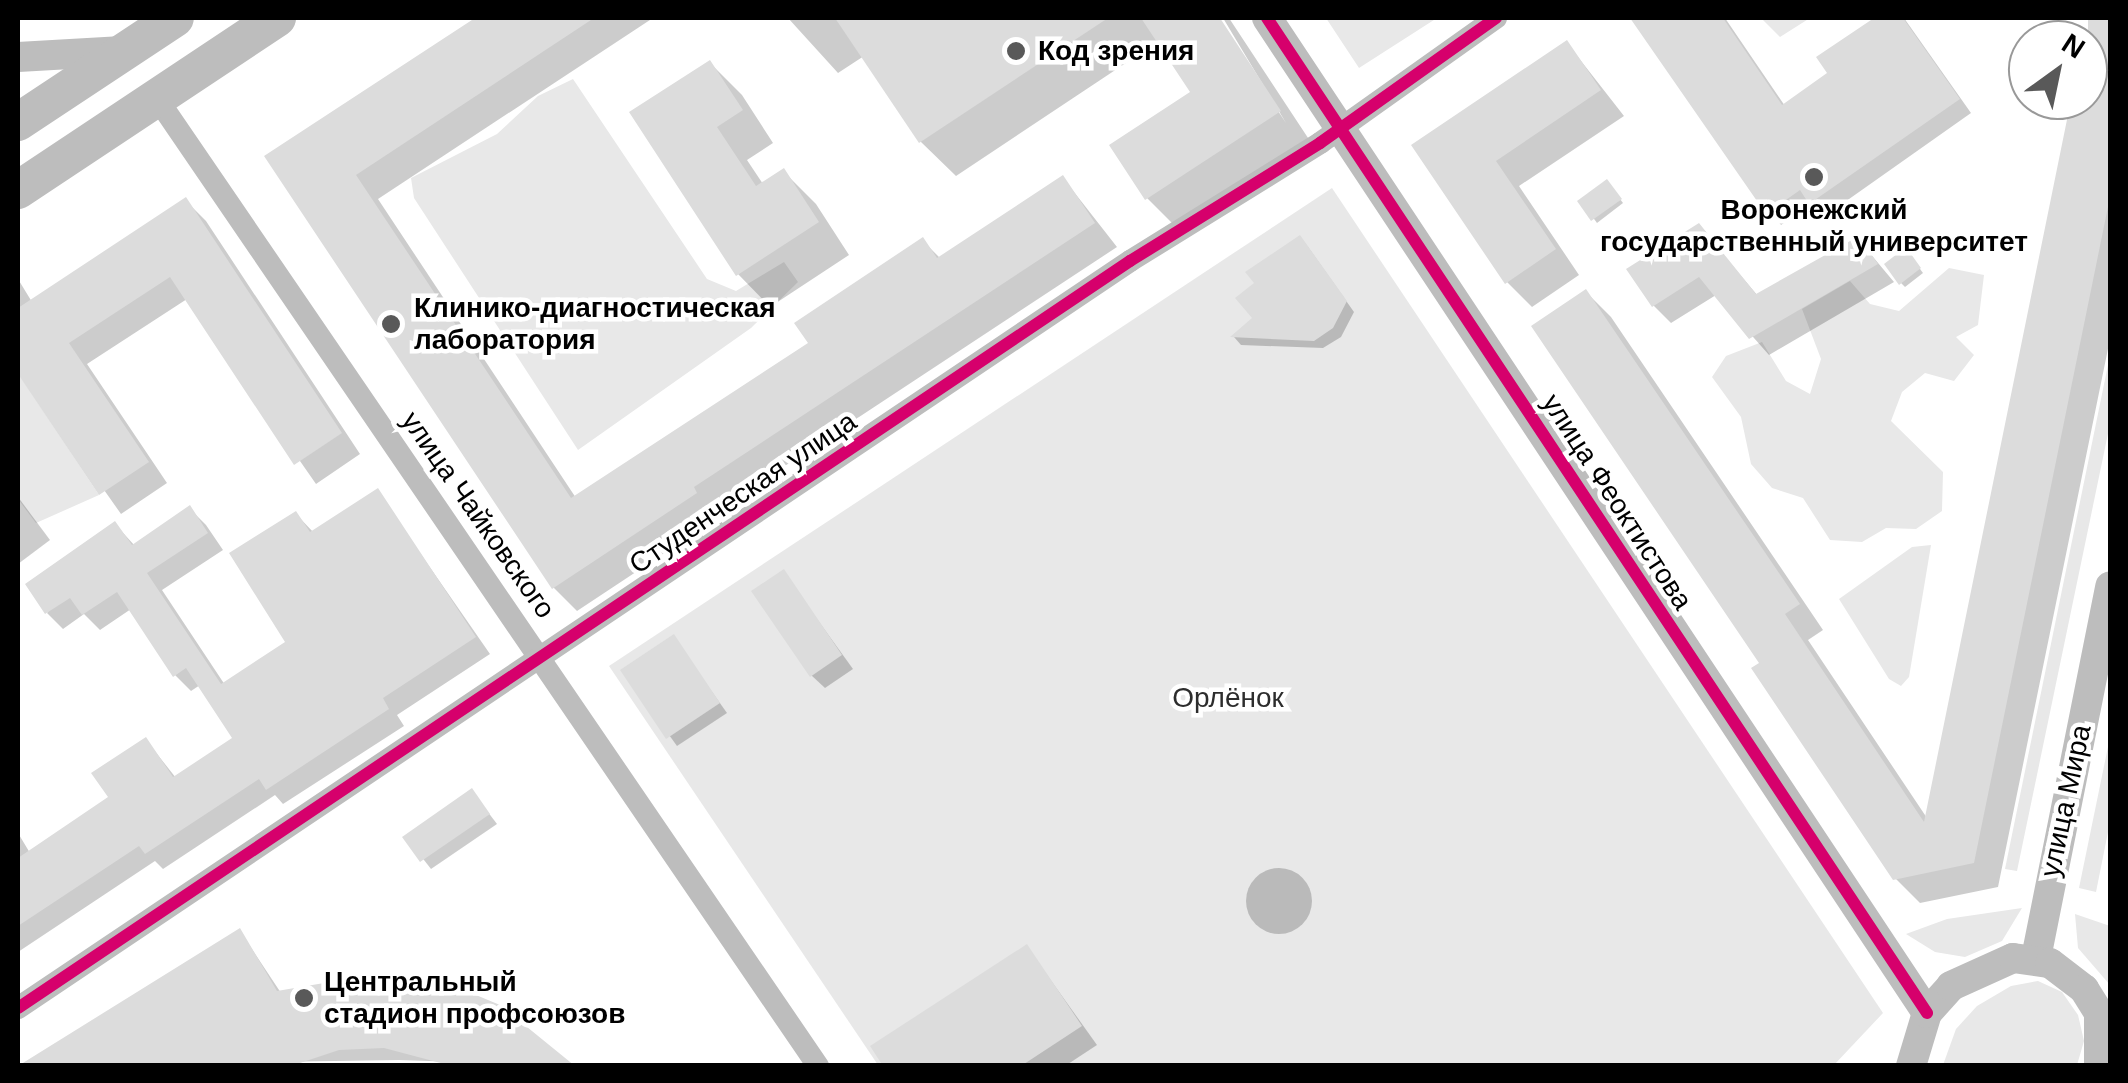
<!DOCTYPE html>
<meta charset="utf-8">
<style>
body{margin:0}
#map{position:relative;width:2128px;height:1083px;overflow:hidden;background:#fff;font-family:Helvetica,sans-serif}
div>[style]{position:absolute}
.green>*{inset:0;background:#e8e8e8}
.water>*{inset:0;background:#bababa}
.round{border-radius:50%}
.shadow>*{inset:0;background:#0003}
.building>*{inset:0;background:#dcdcdc}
.minor>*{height:22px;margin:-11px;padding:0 11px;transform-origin:11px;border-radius:11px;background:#bdbdbd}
.tertiary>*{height:30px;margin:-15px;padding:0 15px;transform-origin:15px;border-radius:15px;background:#bdbdbd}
.primary>*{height:38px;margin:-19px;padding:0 19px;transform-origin:19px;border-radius:19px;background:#bdbdbd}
.cycleway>*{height:12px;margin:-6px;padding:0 6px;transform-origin:6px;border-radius:6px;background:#d6006c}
.dots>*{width:28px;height:28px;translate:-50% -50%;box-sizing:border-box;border:5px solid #fff;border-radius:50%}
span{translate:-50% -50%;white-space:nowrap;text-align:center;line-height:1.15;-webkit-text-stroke:9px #fff;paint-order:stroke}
.poi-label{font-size:28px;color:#000;font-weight:700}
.left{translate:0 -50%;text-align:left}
.street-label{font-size:28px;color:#000}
.park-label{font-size:28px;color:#2d2d2d}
.frame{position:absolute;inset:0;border:20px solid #000;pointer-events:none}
.north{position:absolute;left:2008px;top:20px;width:100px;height:100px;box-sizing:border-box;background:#fff;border:2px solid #999;border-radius:50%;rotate:33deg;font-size:28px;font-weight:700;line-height:40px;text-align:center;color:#000}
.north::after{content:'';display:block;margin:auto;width:35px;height:45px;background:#595959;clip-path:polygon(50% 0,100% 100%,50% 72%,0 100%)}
</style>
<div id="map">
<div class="green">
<i style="clip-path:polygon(1326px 18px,1325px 18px,1437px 18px,1359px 68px)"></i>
<i style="clip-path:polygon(1761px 18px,1810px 18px,1780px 37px)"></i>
<i style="clip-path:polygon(573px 79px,707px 279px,736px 291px,784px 262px,798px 282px,751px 328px,578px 450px,414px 198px,411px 178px,497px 134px,538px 96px)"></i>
<i style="clip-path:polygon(1332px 188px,1883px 1013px,1834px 1065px,878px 1065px,609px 666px)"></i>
<i style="clip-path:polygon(1949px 268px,1984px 275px,1978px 325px,1956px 337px,1974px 355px,1954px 381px,1925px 373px,1902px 392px,1891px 421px,1943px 472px,1942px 511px,1916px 529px,1886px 528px,1862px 542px,1830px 540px,1803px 498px,1772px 488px,1751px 464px,1741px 417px,1712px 377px,1726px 356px,1762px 342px,1786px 381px,1810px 394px,1821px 359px,1802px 309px,1850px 281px,1870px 304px,1899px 311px)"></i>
<i style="clip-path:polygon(2110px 355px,2110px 424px,2017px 871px,2005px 869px)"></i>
<i style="clip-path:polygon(18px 373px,99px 495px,36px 523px,18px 499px)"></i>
<i style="clip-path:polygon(1931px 545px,1909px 677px,1901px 686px,1889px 679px,1839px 599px,1912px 547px)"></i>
<i style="clip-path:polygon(2110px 737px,2110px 822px,2096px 892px,2079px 888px)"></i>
<i style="clip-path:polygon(2022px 908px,2002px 941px,1965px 957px,1935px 952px,1906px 934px,1947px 919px)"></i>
<i style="clip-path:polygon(2075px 914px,2110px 926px,2110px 985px,2078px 948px)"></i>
<i style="clip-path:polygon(2038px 981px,2062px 992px,2078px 1015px,2084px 1041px,2077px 1065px,1943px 1065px,1956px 1029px,1977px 1006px,2011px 986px)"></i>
</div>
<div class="water">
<i class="round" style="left:1246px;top:868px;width:66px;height:66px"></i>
</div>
<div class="shadow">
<i style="clip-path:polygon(479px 18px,653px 18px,378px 199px,576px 498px,811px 344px,923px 241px,941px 259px,1063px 178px,1117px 247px,715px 512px,719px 517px,577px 611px,554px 588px,268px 157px)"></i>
<i style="clip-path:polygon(788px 18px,1217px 18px,1286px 123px,1223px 18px,1229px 18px,1314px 147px,1182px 233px,1147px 198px,1193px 93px,1159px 41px,956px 176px,921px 142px,864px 56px,838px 73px)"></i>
<i style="clip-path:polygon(1646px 18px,1725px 18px,1785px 106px,1831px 74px,1820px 58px,1878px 18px,1904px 18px,1971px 113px,1825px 216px,1812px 203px,1781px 225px,1637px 23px)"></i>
<i style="clip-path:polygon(2091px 18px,2110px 18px,2110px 339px,1998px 887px,1920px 903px,1895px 878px,1763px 664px,1586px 292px,1611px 317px,1823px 630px,1808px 640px,1927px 818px,2074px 100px,2088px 100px)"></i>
<i style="clip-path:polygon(1567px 43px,1624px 116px,1519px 186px,1579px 275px,1532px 307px,1507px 282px,1414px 146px)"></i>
<i style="clip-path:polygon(710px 63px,742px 95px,773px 143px,747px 160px,763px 184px,783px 171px,816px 204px,849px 255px,770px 307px,738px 274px,632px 113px)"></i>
<i style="clip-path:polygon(1610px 186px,1623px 203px,1597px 223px,1581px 201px)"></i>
<i style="clip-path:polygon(186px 201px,206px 221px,360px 454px,316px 484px,187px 299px,87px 364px,167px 483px,121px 514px,18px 368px,18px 279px,32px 302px)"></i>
<i style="clip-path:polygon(1699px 226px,1758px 296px,1858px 239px,1894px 282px,1769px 355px,1716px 295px,1671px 323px,1653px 305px)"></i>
<i style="clip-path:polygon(1308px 247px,1354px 312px,1341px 337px,1323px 348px,1241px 345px,1234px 337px,1256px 318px,1257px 284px)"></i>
<i style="clip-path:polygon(1909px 254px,1923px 273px,1905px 287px,1901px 283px)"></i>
<i style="clip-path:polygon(377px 491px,490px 654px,397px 715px,404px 726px,283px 804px,275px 795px,163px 869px,155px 861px,18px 952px,18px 833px,30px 853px,111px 798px,146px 740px,176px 778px,235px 739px,200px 685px,191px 691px,175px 675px,131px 609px,100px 630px,84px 614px,63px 629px,47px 613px,115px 524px,135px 546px,190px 509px,206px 525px,223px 550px,162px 590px,225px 685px,288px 643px,296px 514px,314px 533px)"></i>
<i style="clip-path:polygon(18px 497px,50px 540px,18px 564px)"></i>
<i style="clip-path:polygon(783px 572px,853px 669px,825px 688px,811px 675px)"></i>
<i style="clip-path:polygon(673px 637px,727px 713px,677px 746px,623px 671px)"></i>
<i style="clip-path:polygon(472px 791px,497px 824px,431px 869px,406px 837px)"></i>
<i style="clip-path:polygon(240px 931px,281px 993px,499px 1008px,574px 1066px,399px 1060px,20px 1066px)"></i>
<i style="clip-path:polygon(1027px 947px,1097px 1045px,1065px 1066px,886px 1066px)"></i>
</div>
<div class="building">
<i style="clip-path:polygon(475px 18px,594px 18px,356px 175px,571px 498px,808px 343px,794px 323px,923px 237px,937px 258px,1063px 175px,1095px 223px,694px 487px,697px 493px,552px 589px,264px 156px)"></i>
<i style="clip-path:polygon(835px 18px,1108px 18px,919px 143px)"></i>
<i style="clip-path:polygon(1141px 18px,1220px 18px,1281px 111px,1145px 200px,1109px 145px,1190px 92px)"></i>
<i style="clip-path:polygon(1630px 18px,1723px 18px,1782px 105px,1827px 73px,1816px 57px,1874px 18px,1903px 18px,1960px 99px,1809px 204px,1800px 190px,1766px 214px)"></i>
<i style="clip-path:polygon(2088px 18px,2110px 18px,2110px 197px,1974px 863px,1893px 880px,1751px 668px,1759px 663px,1531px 326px,1586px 289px,1800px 604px,1785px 614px,1924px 822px,2071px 100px,2088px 100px)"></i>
<i style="clip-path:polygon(1567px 40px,1601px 90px,1496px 161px,1556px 249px,1505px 284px,1411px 145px)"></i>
<i style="clip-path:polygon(710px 60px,743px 110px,717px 127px,756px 186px,784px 168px,819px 222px,736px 276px,629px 112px)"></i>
<i style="clip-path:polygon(1607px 179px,1622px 199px,1591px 221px,1577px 201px)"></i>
<i style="clip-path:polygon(186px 197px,342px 433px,294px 465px,170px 277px,69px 343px,149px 462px,99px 495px,18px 374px,18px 308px)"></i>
<i style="clip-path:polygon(1699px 223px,1756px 294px,1859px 236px,1878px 264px,1749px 339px,1699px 277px,1652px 307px,1626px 269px)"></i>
<i style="clip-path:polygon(1300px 235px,1347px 301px,1333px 328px,1314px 341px,1230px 337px,1252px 318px,1235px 298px,1254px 283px,1245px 272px)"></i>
<i style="clip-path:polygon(1906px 247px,1921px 268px,1899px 285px,1884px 264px)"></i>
<i style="clip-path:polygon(378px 488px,476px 637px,383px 698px,389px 709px,266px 790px,259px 779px,145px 854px,139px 846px,18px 926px,18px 858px,108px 797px,91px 773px,146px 737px,173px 777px,232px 738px,186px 668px,173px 677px,117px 592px,82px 615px,70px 598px,45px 614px,25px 584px,115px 521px,132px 545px,190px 505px,208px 533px,147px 573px,221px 684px,285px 642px,229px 553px,296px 511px,310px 532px)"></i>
<i style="clip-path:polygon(784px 569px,842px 655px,810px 677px,751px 591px)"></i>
<i style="clip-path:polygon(674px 634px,720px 703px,666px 739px,620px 670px)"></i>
<i style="clip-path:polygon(472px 788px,490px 814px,420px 862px,402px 837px)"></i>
<i style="clip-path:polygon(240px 928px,277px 991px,383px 973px,440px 980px,500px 1005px,575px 1066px,452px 1066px,384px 1048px,339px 1050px,291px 1066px,18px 1066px)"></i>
<i style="clip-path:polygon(1027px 944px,1082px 1026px,1021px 1066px,883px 1066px,870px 1046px)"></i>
</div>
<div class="minor">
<i style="left:156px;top:97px;width:1174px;rotate:55.66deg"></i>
<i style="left:18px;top:1008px;width:1340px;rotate:-33.89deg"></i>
<i style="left:1130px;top:261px;width:224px;rotate:-31.8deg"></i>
<i style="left:1320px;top:143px;width:216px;rotate:-35.4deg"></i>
</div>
<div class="tertiary">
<i style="left:1267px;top:18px;width:1194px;rotate:56.44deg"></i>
<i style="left:18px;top:57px;width:105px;rotate:-3.3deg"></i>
<i style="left:2036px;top:958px;width:379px;rotate:-78.7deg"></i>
<i style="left:1911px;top:1066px;width:55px;rotate:-73.2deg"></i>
<i style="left:1927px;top:1013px;width:36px;rotate:-48deg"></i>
<i style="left:1951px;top:986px;width:68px;rotate:-24.3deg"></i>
<i style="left:2013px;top:958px;width:37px;rotate:8deg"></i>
<i style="left:2050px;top:963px;width:43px;rotate:37.4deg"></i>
<i style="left:2084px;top:989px;width:28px;rotate:58deg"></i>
<i style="left:2099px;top:1013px;width:53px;rotate:90deg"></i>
</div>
<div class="primary">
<i style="left:18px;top:122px;width:188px;rotate:-33.5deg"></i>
<i style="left:18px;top:190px;width:311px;rotate:-33.6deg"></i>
</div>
<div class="cycleway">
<i style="left:1267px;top:18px;width:1194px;rotate:56.44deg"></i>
<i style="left:18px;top:1008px;width:1340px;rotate:-33.89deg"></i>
<i style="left:1130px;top:261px;width:224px;rotate:-31.8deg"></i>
<i style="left:1320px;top:143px;width:216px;rotate:-35.4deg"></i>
</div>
<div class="dots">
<i style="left:1016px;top:51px;background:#595959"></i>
<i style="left:1814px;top:177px;background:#595959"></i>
<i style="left:391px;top:324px;background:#595959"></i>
<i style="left:304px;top:998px;background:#595959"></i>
</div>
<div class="poi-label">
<span class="left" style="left:1038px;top:51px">Код зрения</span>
<span style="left:1814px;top:226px">Воронежский<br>государственный университет</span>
<span class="left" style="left:414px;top:324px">Клинико-диагностическая<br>лаборатория</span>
<span class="left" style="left:324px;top:998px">Центральный<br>стадион профсоюзов</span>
</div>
<div class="street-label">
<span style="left:743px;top:493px;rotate:-34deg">Студенческая улица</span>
<span style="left:1617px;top:502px;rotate:57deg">улица Феоктистова</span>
<span style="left:478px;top:515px;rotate:55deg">улица Чайковского</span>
<span style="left:2066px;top:801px;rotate:-78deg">улица Мира</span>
</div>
<div class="park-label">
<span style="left:1228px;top:698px">Орлёнок</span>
</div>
<div class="frame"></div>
<div class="north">N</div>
</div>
